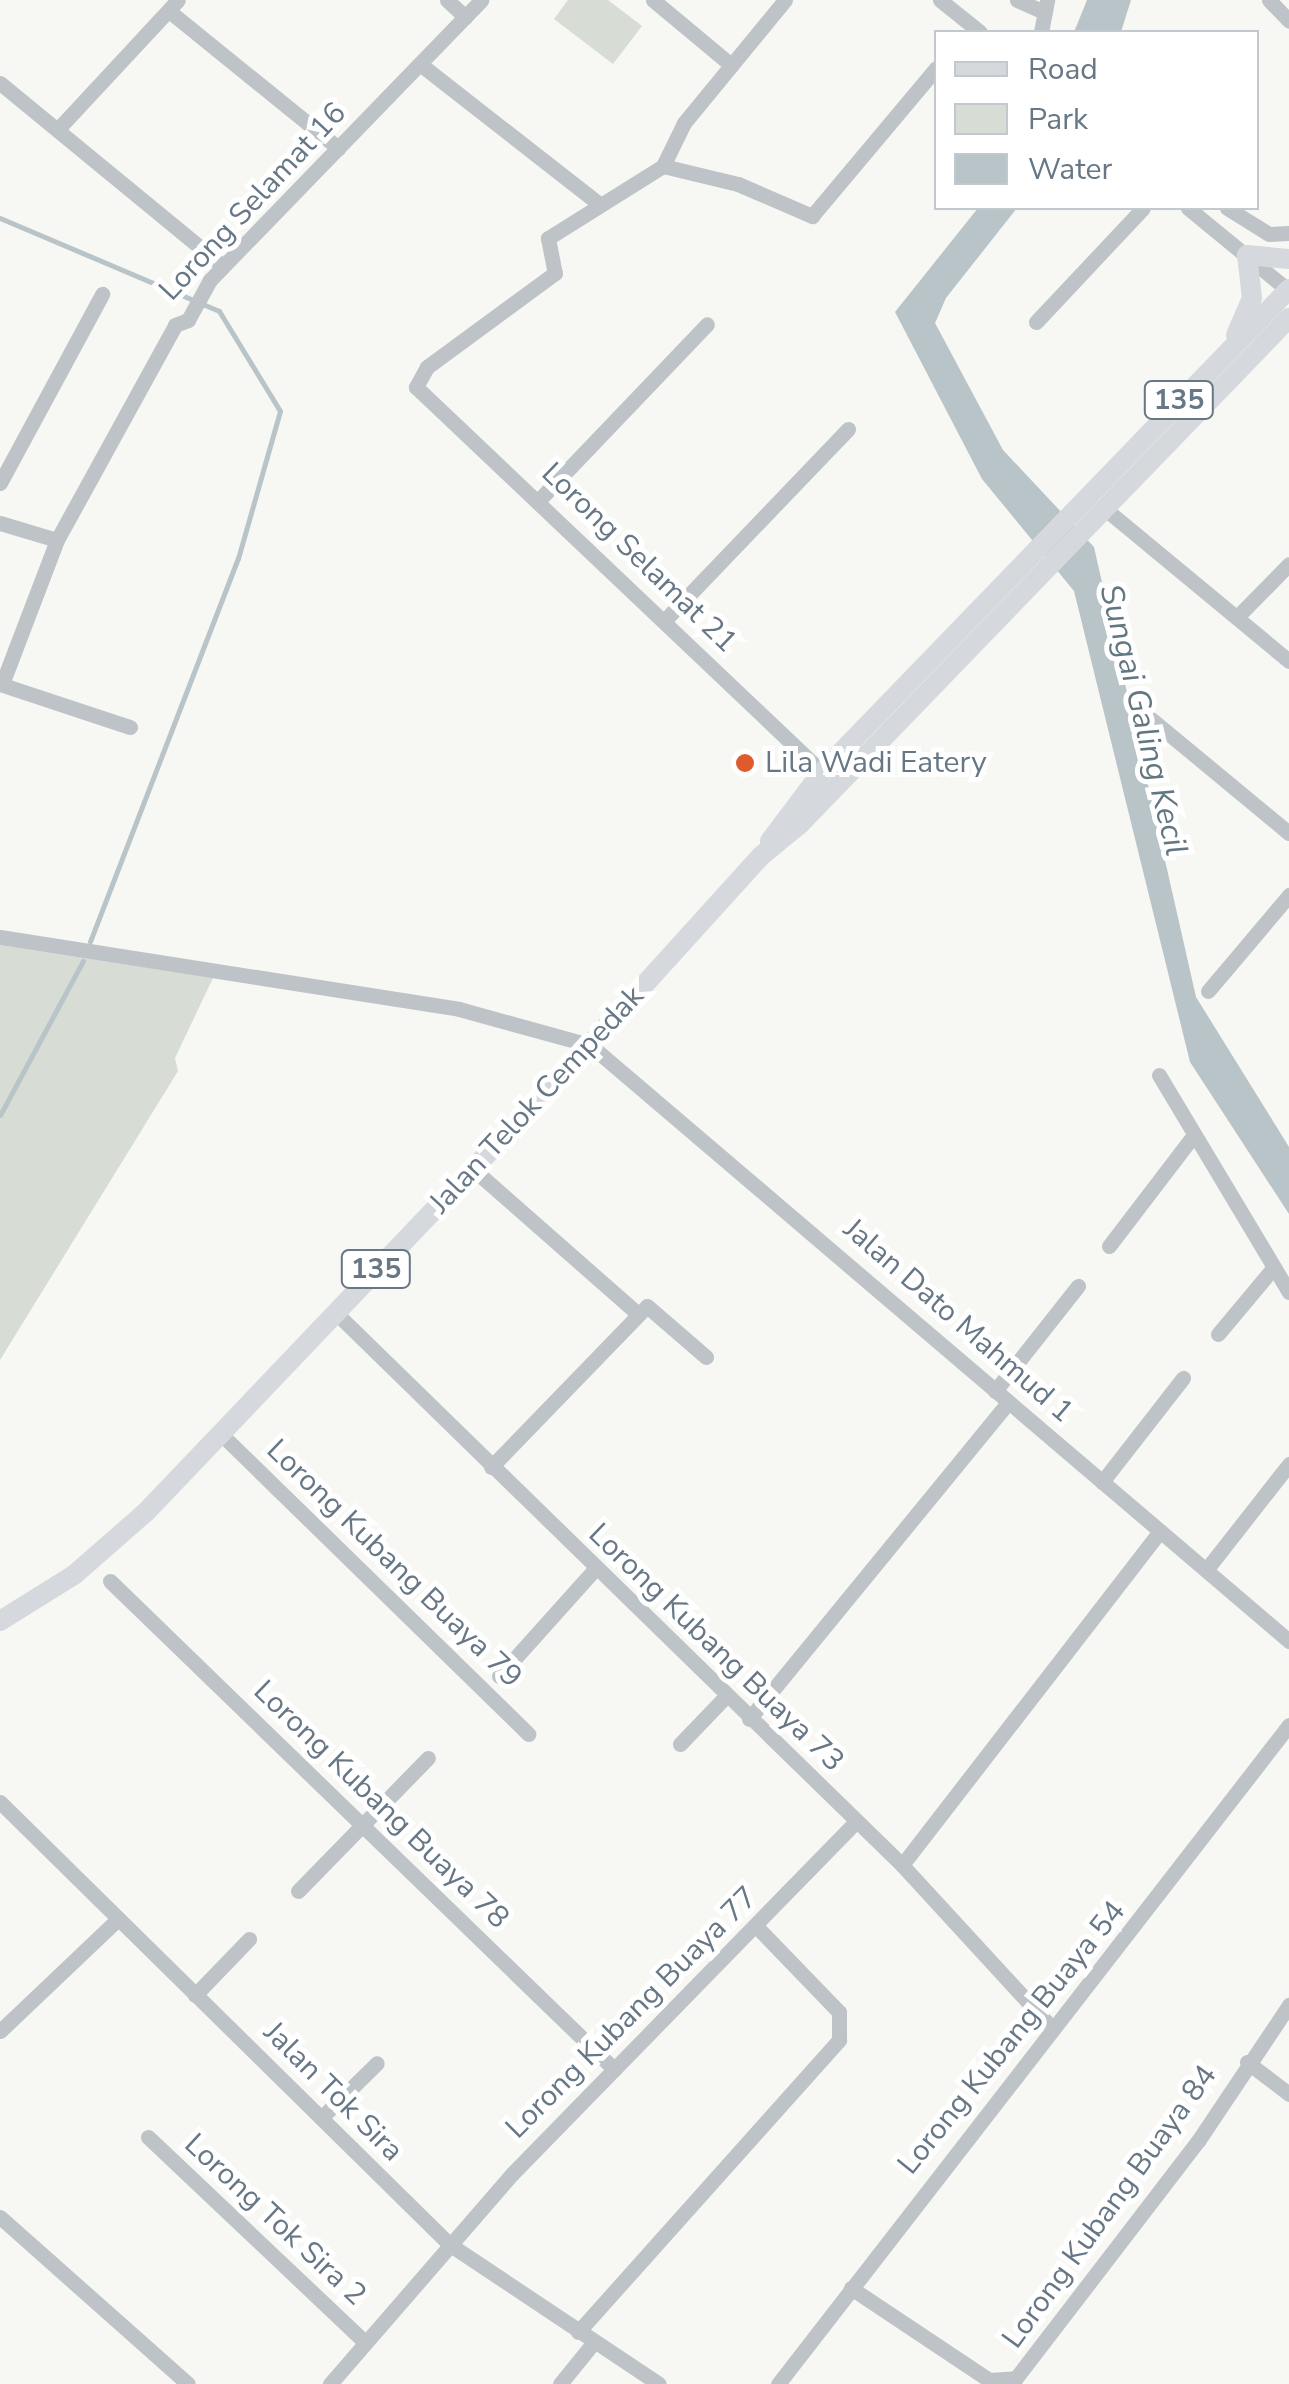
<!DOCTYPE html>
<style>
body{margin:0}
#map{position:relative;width:1289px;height:2384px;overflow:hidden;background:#f7f7f4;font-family:"Nunito Sans",sans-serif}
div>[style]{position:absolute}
.green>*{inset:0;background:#d7dcd4}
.water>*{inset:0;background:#b9c4c9}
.stream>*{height:5px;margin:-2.5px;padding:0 2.5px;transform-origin:2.5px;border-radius:2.5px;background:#b9c4c9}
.minor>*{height:15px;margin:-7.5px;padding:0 7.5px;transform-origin:7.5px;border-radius:7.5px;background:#bec3c7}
.major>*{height:20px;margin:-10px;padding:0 10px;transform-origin:10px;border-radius:10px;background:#d5d9dd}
.dots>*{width:28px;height:28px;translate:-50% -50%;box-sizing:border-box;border:5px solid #fff;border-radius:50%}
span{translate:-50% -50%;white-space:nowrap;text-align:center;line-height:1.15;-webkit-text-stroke:10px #fff;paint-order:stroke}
.shield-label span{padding:2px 8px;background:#fff;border:2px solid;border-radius:8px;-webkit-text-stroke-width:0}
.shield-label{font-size:28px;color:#677785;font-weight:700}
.street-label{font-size:30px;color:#677785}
.poi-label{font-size:30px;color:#677785}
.left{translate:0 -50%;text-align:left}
.water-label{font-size:32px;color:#637781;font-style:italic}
.legend{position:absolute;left:934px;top:30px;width:325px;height:180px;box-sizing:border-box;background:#fff;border:2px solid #c2c9ce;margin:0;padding:12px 18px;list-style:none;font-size:30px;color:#677785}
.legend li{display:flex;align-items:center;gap:20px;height:50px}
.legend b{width:50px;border:2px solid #c2c9ce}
</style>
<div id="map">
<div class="green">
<i style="clip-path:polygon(568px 0,608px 0,642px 26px,613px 64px,554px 19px)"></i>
<i style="clip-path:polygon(0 945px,213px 978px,175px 1058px,178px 1071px,0 1360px)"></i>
</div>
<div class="water">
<i style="clip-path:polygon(1087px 0,1131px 0,1121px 32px,1074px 32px)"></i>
<i style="clip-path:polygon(978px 208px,1017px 208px,946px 298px,935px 323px,1003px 450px,1094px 547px,1196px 997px,1289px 1147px,1289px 1214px,1190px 1062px,1074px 591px,982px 479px,895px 312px)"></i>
</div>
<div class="stream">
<i style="left:0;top:218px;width:238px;rotate:23deg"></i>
<i style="left:219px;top:311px;width:117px;rotate:58.6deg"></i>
<i style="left:280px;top:411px;width:153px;rotate:105.9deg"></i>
<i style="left:238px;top:558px;width:411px;rotate:111.1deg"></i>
<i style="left:0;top:1115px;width:175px;rotate:-61.7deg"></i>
</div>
<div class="minor">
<i style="left:447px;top:0;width:25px;rotate:43deg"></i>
<i style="left:653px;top:0;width:102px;rotate:39.8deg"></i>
<i style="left:785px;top:0;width:159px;rotate:129.4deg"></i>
<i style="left:684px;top:123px;width:48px;rotate:116deg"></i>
<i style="left:663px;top:166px;width:136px;rotate:147.9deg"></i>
<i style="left:548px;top:238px;width:36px;rotate:79deg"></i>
<i style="left:555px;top:273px;width:159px;rotate:143.7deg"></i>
<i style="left:427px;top:367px;width:23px;rotate:119deg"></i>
<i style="left:416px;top:387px;width:560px;rotate:43.48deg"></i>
<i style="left:940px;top:0;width:51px;rotate:38.7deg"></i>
<i style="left:1017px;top:0;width:30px;rotate:24deg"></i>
<i style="left:1269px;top:0;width:29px;rotate:46deg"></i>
<i style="left:169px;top:11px;width:218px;rotate:39deg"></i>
<i style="left:1041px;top:32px;width:33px;rotate:-79deg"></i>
<i style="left:420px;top:64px;width:227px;rotate:38deg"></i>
<i style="left:0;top:83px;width:288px;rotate:39.4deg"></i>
<i style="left:58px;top:129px;width:176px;rotate:-47.1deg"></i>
<i style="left:663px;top:166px;width:77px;rotate:13.5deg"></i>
<i style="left:738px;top:184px;width:81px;rotate:23.4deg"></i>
<i style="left:812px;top:216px;width:193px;rotate:-50deg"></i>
<i style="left:1188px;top:208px;width:131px;rotate:39.4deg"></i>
<i style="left:1227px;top:208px;width:49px;rotate:31.8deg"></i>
<i style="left:1269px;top:234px;width:20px;rotate:-3deg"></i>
<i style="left:1036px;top:322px;width:156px;rotate:-46.8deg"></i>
<i style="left:0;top:483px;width:215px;rotate:-61.6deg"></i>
<i style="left:539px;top:500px;width:243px;rotate:-46.3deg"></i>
<i style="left:1104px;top:508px;width:240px;rotate:39.6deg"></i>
<i style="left:0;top:523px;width:59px;rotate:16.6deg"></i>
<i style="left:1237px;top:617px;width:74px;rotate:-45.5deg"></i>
<i style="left:664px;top:621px;width:266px;rotate:-46.2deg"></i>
<i style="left:0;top:684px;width:137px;rotate:18.3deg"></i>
<i style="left:2px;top:684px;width:154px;rotate:-69.1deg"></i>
<i style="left:57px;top:540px;width:245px;rotate:-61.2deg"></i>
<i style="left:175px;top:325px;width:14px;rotate:-21deg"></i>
<i style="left:188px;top:320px;width:46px;rotate:-61.2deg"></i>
<i style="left:210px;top:280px;width:390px;rotate:-45.9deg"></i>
<i style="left:1151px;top:719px;width:179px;rotate:39.6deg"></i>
<i style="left:0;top:937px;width:465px;rotate:8.9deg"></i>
<i style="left:459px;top:1009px;width:136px;rotate:15.4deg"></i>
<i style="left:590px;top:1045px;width:919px;rotate:40.45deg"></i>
<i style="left:1208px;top:991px;width:126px;rotate:-49.8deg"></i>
<i style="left:1159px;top:1075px;width:253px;rotate:59.1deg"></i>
<i style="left:473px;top:1169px;width:218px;rotate:41.3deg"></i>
<i style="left:1109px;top:1246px;width:140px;rotate:-52.6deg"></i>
<i style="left:335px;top:1312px;width:792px;rotate:44.28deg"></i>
<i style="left:902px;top:1865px;width:223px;rotate:47.4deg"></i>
<i style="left:1218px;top:1334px;width:87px;rotate:-50.1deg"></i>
<i style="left:995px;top:1391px;width:134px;rotate:-51.7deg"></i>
<i style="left:220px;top:1433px;width:431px;rotate:44.3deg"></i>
<i style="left:491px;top:1467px;width:224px;rotate:-45.9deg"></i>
<i style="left:647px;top:1306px;width:78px;rotate:40.8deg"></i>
<i style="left:1102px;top:1482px;width:132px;rotate:-52.1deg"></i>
<i style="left:1206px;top:1570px;width:135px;rotate:-51.9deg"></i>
<i style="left:110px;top:1581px;width:702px;rotate:44.08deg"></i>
<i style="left:499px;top:1676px;width:144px;rotate:-48.1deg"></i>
<i style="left:749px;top:1719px;width:409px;rotate:-50.7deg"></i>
<i style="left:680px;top:1744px;width:65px;rotate:-46.2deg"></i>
<i style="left:0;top:1802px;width:630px;rotate:44.55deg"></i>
<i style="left:449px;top:2244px;width:252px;rotate:33.7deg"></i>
<i style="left:902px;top:1865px;width:422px;rotate:-52.3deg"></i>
<i style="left:298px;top:1891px;width:186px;rotate:-45.7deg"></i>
<i style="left:195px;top:1995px;width:78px;rotate:-46deg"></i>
<i style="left:0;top:2031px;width:161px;rotate:-43.5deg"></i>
<i style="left:1247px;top:2062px;width:53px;rotate:37.3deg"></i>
<i style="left:321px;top:2118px;width:78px;rotate:-44.5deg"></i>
<i style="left:148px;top:2137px;width:299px;rotate:43.4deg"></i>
<i style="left:0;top:2217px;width:251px;rotate:41.6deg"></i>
<i style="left:851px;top:2288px;width:166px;rotate:33.7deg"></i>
<i style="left:989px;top:2380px;width:27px;rotate:-4deg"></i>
<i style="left:1016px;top:2378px;width:299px;rotate:-52.5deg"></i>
<i style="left:1198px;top:2141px;width:164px;rotate:-56.2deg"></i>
<i style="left:578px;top:2332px;width:392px;rotate:-48.2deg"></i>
<i style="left:839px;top:2040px;width:28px;rotate:-90deg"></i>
<i style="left:839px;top:2012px;width:118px;rotate:-134deg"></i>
<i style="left:330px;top:2384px;width:278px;rotate:-49.1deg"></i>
<i style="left:512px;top:2174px;width:493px;rotate:-45.7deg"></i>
<i style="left:560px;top:2384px;width:54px;rotate:-51deg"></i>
<i style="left:778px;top:2384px;width:834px;rotate:-52.21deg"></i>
</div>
<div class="major">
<i style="left:1236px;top:335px;width:40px;rotate:-66.6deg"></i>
<i style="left:1252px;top:298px;width:43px;rotate:-96.6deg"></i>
<i style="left:1247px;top:255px;width:42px;rotate:5.4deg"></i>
<i style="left:770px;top:841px;width:86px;rotate:-53deg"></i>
<i style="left:822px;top:772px;width:672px;rotate:-45.96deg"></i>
<i style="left:0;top:1621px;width:87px;rotate:-31.9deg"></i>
<i style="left:74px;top:1575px;width:96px;rotate:-41.2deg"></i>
<i style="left:146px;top:1512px;width:596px;rotate:-46.36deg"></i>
<i style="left:557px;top:1081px;width:304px;rotate:-47.8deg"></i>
<i style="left:761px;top:856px;width:50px;rotate:-39.4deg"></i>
<i style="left:800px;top:824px;width:704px;rotate:-45.98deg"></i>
</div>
<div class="dots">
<i style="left:745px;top:763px;background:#e05b2b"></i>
</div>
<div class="shield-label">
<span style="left:1179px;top:400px">135</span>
<span style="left:376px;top:1269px">135</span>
</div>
<div class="street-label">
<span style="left:253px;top:202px;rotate:-47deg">Lorong Selamat 16</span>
<span style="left:639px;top:558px;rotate:44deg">Lorong Selamat 21</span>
<span style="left:537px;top:1100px;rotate:-47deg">Jalan Telok Cempedak</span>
<span style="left:958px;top:1321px;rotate:41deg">Jalan Dato Mahmud 1</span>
<span style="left:394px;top:1564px;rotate:44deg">Lorong Kubang Buaya 79</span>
<span style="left:716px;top:1648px;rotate:44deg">Lorong Kubang Buaya 73</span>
<span style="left:381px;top:1805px;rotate:44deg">Lorong Kubang Buaya 78</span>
<span style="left:632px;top:2013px;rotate:-45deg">Lorong Kubang Buaya 77</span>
<span style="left:1012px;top:2038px;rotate:-51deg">Lorong Kubang Buaya 54</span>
<span style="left:333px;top:2092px;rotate:45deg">Jalan Tok Sira</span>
<span style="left:1110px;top:2207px;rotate:-54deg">Lorong Kubang Buaya 84</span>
<span style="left:275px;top:2220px;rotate:43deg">Lorong Tok Sira 2</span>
</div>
<div class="poi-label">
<span class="left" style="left:765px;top:763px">Lila Wadi Eatery</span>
</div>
<div class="water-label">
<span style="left:1143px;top:720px;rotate:76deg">Sungai Galing Kecil</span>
</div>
<ul class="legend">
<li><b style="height:12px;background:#d5d9dd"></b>Road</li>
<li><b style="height:28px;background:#d7dcd4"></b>Park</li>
<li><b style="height:28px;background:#b9c4c9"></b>Water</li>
</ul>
</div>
